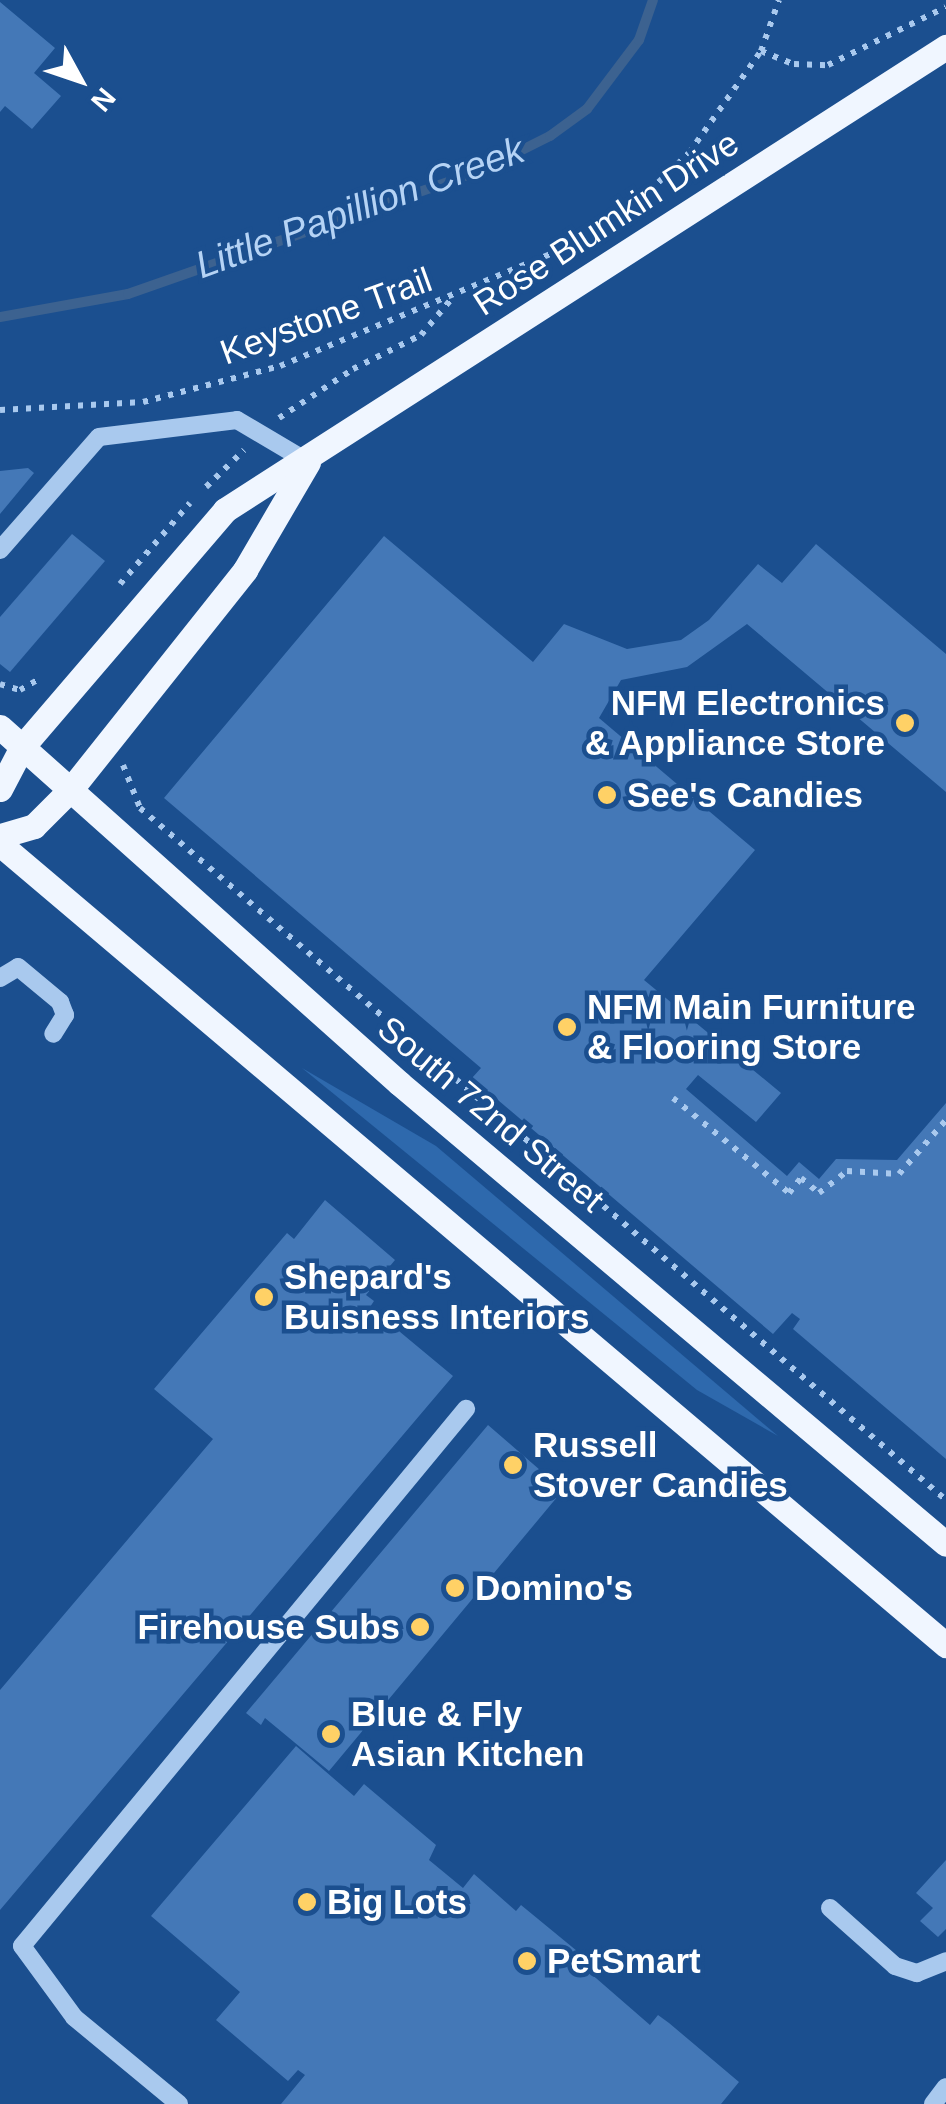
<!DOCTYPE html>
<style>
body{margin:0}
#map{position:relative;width:946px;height:2104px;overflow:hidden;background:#1b4f8f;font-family:Helvetica,sans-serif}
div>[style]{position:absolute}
.green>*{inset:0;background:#2e69ad}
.stream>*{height:10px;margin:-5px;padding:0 5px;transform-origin:5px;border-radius:5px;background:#3c6290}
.building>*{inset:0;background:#4478b7}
.path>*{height:6px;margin-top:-3px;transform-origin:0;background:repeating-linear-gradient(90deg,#a9c9ee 0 5px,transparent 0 13px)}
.minor>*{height:18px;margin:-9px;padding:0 9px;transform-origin:9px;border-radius:9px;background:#a9c9ee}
.major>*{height:25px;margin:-12.5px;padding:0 12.5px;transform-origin:12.5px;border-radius:12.5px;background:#f0f6ff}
.dots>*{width:28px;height:28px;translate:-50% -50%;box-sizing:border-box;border:5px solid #1b4f8f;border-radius:50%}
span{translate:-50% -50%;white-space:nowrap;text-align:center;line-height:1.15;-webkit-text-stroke:9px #1b4f8f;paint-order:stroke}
.street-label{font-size:35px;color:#fff}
.poi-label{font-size:35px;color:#fff;font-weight:700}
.right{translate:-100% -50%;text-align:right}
.left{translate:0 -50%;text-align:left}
.water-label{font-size:38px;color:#b5d3f5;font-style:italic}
.north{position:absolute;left:30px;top:30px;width:100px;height:100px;-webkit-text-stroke:8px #1b4f8f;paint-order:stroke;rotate:130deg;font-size:28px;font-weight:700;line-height:40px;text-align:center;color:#fff}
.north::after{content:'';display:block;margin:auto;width:35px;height:45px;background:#fff;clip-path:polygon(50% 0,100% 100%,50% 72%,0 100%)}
</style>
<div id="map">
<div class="green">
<i style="clip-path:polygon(302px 1068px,436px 1146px,778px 1436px,697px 1390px)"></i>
</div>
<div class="stream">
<i style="left:0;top:317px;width:130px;rotate:-10.2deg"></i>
<i style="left:128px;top:294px;width:377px;rotate:-19.3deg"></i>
<i style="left:484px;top:169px;width:74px;rotate:-26.6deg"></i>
<i style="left:550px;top:136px;width:46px;rotate:-36.1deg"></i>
<i style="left:587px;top:109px;width:86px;rotate:-53deg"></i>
<i style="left:639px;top:40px;width:42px;rotate:-70.7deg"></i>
</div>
<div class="building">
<i style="clip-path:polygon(0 2px,55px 48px,34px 73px,61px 96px,32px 129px,5px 106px,0 112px)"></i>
<i style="clip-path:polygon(28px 468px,34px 473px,0 514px,0 471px)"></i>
<i style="clip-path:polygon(72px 534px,105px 561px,10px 672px,0 664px,0 617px)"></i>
<i style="clip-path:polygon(384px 536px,533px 662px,564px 624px,627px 649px,681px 640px,709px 620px,758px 564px,782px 583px,816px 544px,946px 654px,946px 792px,747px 624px,687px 667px,621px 680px,599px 718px,755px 850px,644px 980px,781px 1093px,756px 1122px,698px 1075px,686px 1089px,787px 1176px,799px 1162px,819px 1179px,836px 1159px,897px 1160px,946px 1103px,946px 1459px,793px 1329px,800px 1319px,792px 1313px,773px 1334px,472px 1078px,481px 1068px,164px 798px)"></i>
<i style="clip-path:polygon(325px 1200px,395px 1260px,366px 1295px,374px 1301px,370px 1307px,453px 1376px,0 1910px,0 1690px,213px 1439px,154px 1389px,287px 1233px,294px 1239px)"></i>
<i style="clip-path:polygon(488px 1425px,563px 1490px,329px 1771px,265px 1718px,261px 1725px,246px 1713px)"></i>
<i style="clip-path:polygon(296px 1746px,354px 1796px,364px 1784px,436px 1845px,429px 1860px,463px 1888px,474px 1874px,516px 1911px,521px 1905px,594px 1965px,589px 1972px,650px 2025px,658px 2015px,669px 2023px,739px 2082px,721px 2104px,281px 2104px,305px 2075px,298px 2070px,288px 2081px,216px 2020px,240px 1992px,151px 1916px)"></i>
<i style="clip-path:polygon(946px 1860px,946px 1929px,938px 1937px,920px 1921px,933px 1908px,916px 1893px)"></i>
</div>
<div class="path">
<i style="left:761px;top:51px;width:35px;rotate:22deg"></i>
<i style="left:794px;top:64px;width:34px;rotate:2deg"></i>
<i style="left:828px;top:65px;width:131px;rotate:-26.2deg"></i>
<i style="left:0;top:410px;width:143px;rotate:-3.2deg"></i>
<i style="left:143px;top:402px;width:142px;rotate:-14.7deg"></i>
<i style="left:280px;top:366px;width:306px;rotate:-22.5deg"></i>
<i style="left:563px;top:249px;width:91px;rotate:-32.5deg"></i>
<i style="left:640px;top:200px;width:68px;rotate:-43.8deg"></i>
<i style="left:689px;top:153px;width:125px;rotate:-54.8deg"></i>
<i style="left:761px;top:51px;width:54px;rotate:-70.6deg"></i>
<i style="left:279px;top:418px;width:89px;rotate:-33.5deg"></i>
<i style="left:353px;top:369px;width:76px;rotate:-26.6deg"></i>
<i style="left:421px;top:335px;width:51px;rotate:-49.8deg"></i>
<i style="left:206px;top:487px;width:53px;rotate:-44.2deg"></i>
<i style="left:120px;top:584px;width:107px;rotate:-49.2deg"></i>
<i style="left:0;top:684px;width:21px;rotate:17deg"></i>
<i style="left:20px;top:690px;width:24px;rotate:-30deg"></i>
<i style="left:123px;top:765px;width:46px;rotate:68.4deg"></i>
<i style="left:140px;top:808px;width:1062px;rotate:40.65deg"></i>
<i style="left:673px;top:1098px;width:150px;rotate:39.3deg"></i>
<i style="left:789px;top:1193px;width:19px;rotate:-51deg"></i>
<i style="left:801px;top:1178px;width:23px;rotate:40deg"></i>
<i style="left:819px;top:1193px;width:36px;rotate:-38deg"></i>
<i style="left:847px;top:1171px;width:52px;rotate:3.3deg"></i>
<i style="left:899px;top:1174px;width:72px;rotate:-49deg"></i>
</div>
<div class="minor">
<i style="left:0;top:550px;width:150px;rotate:-48.8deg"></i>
<i style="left:99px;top:437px;width:139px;rotate:-7deg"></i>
<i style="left:237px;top:420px;width:82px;rotate:30.6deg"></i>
<i style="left:0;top:978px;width:21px;rotate:-31deg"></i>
<i style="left:18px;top:967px;width:55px;rotate:39.8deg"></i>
<i style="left:60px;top:1002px;width:14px;rotate:69deg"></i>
<i style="left:65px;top:1015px;width:22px;rotate:122deg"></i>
<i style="left:830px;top:1908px;width:87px;rotate:41.7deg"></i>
<i style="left:895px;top:1966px;width:23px;rotate:18deg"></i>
<i style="left:917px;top:1973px;width:31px;rotate:-22deg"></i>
<i style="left:179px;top:2104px;width:136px;rotate:-140.4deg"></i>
<i style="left:74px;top:2017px;width:88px;rotate:-126.2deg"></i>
<i style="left:22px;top:1946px;width:697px;rotate:-50.42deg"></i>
<i style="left:933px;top:2104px;width:21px;rotate:-53deg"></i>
</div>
<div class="major">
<i style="left:0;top:727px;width:535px;rotate:41.74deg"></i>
<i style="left:399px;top:1083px;width:715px;rotate:40.12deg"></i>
<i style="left:0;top:789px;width:47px;rotate:-62.4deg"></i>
<i style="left:22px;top:747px;width:312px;rotate:-49.4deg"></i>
<i style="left:225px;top:510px;width:857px;rotate:-32.71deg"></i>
<i style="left:0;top:836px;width:35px;rotate:-16deg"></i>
<i style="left:34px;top:826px;width:52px;rotate:-45deg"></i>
<i style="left:71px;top:789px;width:280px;rotate:-51.5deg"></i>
<i style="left:245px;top:570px;width:125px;rotate:-59.7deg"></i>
<i style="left:0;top:844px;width:1240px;rotate:40.26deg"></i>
</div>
<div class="dots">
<i style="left:905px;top:723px;background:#ffd166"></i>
<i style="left:607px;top:795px;background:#ffd166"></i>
<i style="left:567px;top:1027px;background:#ffd166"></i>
<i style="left:264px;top:1297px;background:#ffd166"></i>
<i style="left:513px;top:1465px;background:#ffd166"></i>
<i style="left:455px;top:1588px;background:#ffd166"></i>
<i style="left:420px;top:1627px;background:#ffd166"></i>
<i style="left:331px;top:1734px;background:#ffd166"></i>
<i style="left:307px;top:1902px;background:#ffd166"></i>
<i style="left:527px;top:1961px;background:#ffd166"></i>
</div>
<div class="street-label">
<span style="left:606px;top:223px;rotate:-33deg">Rose Blumkin Drive</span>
<span style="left:326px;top:316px;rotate:-20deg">Keystone Trail</span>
<span style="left:491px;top:1114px;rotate:40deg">South 72nd Street</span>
</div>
<div class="poi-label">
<span class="right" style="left:885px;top:723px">NFM Electronics<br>&amp; Appliance Store</span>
<span class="left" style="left:627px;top:795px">See's Candies</span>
<span class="left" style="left:587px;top:1027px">NFM Main Furniture<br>&amp; Flooring Store</span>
<span class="left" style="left:284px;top:1297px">Shepard's<br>Buisness Interiors</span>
<span class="left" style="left:533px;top:1465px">Russell<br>Stover Candies</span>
<span class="left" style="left:475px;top:1588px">Domino's</span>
<span class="right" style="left:400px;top:1627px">Firehouse Subs</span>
<span class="left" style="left:351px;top:1734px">Blue &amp; Fly<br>Asian Kitchen</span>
<span class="left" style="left:327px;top:1902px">Big Lots</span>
<span class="left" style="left:547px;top:1961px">PetSmart</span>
</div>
<div class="water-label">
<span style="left:360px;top:208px;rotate:-20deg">Little Papillion Creek</span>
</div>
<div class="north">N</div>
</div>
